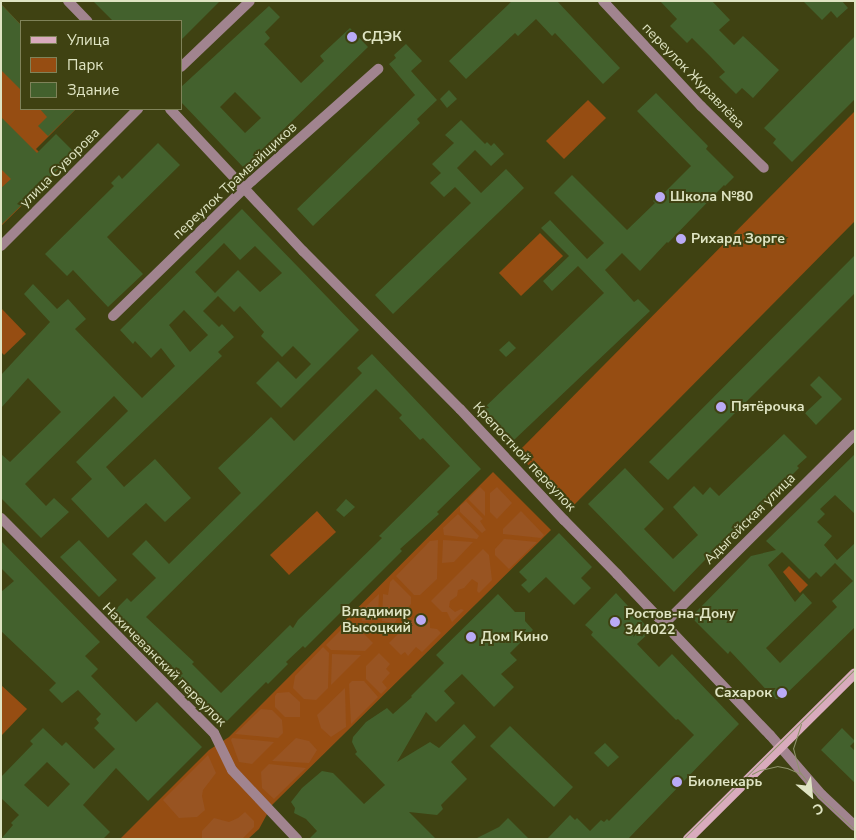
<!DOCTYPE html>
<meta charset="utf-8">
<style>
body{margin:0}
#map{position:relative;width:856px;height:840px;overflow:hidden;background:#3f4212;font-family:"Nunito Sans",sans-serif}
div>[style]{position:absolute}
.green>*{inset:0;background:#964d12}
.forest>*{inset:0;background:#985422}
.building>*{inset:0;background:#43612d}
.minor>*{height:10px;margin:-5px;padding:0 5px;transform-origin:5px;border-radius:5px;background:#a1848f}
.tertiary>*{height:10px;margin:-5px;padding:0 5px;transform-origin:5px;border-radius:5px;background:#a1848f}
.secondary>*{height:10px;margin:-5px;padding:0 5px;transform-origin:5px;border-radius:5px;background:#d9abbd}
.tram>*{height:1px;margin:-0.5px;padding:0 0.5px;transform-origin:0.5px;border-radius:0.5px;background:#8f936b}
.dots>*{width:14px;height:14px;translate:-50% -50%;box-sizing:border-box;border:2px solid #3f4212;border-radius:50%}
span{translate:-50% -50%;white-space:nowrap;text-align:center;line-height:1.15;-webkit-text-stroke:4px #3f4212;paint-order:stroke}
.poi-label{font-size:14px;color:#dfe4c3;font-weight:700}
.left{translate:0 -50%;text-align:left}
.right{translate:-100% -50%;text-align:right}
.street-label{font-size:14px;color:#dfe4c3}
.frame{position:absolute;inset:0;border:2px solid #dfe4c3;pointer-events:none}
.legend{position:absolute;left:20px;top:20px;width:162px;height:90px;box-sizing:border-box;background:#3f4212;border:1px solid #7f8359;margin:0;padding:6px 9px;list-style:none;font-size:15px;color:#dfe4c3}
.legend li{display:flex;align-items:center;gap:10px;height:25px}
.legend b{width:25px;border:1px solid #7f8359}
.north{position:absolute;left:786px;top:770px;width:50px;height:50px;-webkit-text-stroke:4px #3f4212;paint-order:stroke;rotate:152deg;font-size:14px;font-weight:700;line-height:20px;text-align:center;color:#dfe4c3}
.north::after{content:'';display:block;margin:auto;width:18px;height:22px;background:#dfe4c3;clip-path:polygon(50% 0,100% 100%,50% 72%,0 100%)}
</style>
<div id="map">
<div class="green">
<i style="clip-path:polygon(1px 4px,21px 25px,21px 109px,76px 109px,36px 149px,58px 170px,1px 226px)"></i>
<i style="clip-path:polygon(588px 100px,606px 118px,564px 159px,546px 141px)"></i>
<i style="clip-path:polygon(855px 111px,855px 221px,570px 509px,517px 453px)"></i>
<i style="clip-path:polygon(540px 233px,563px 256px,521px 296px,499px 273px)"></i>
<i style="clip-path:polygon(1px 308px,26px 334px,4px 355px,1px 352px)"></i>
<i style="clip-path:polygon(493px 472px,551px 530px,272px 805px,259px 829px,248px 839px,120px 839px,209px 750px,229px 737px)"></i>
<i style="clip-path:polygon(317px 511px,336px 532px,289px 575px,270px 555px)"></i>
<i style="clip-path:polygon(789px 566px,808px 585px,800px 593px,783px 572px)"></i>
<i style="clip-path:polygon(1px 685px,27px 709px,1px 736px)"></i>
</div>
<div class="forest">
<i style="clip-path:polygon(480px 487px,485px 492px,485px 516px,468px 499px)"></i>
<i style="clip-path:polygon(497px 487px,512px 503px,497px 519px,490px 512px,490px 493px)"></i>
<i style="clip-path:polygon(466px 501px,483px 519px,480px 521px,486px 530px,482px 533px,460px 512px,460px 506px)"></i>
<i style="clip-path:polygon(521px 511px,544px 535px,541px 538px,503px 534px,503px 529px)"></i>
<i style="clip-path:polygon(458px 514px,479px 536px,477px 539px,444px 535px,443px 528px)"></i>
<i style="clip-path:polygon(504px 539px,537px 542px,509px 569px,495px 555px,495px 549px)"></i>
<i style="clip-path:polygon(438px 540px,437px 579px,420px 595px,414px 595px,396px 576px,430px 541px)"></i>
<i style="clip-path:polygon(443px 540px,473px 542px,454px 562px,442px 563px)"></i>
<i style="clip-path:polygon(483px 549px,489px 555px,492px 580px,479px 593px,477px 591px,478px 583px,472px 579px,464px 588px,458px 590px,457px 596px,450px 601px,449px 607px,455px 612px,461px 609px,464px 610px,452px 622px,447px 612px,442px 612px,431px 601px)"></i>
<i style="clip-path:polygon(393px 579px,411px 597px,411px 604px,394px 623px,382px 621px,383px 594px,388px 595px,390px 582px)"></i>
<i style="clip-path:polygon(379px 594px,378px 620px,362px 621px,362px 610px)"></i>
<i style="clip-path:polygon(420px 612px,430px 623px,430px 628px,437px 629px,441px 633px,422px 652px,416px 647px,408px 656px,405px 652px,401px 655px,389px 643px)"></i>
<i style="clip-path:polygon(347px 624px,356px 626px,373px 643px,365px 651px,331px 650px,326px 645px)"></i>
<i style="clip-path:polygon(323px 647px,329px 653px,328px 688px,316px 700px,304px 699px,293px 688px,295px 676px)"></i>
<i style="clip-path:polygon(379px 653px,390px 664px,386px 669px,390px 673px,382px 682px,387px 688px,381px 694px,366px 679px,366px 666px)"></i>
<i style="clip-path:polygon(332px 654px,361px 655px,331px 685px)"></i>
<i style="clip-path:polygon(352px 681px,364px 681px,378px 697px,351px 724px,349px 684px)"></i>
<i style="clip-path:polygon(345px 688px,346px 727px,331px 737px,321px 728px,317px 715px)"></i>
<i style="clip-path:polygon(289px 692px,300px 702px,300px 717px,285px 717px,275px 707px,275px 696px,277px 693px)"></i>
<i style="clip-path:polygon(261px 709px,272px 710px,282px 720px,283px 733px,278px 738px,235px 734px)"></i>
<i style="clip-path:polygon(232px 738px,274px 742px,252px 764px,239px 762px,231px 740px)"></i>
<i style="clip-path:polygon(296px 738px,309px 741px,317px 750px,309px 763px,272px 761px)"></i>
<i style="clip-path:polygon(208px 755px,216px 773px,203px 790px,202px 796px,205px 810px,197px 817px,179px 818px,163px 800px)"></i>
<i style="clip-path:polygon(269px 764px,306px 768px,274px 799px,262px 788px,261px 772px)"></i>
<i style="clip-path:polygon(245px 812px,254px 821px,254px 827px,242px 839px,202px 839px,202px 831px,214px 818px,229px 822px,238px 818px)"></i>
</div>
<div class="building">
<i style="clip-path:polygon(93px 1px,220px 1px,181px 40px,181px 21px,113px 21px)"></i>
<i style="clip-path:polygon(512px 1px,557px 1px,620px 68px,603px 84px,555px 33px,552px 36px,536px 19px,518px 36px,515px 33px,466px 79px,449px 61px)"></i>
<i style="clip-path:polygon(660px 1px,712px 1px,730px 20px,719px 30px,734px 45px,743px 36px,779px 70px,753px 98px,742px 88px,736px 94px,719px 77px,725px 72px,710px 56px,692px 38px,687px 43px,670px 26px,677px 19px)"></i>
<i style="clip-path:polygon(803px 1px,842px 1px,848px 8px,837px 18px,831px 11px,822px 20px)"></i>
<i style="clip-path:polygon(1px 4px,21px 25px,21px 90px,1px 70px)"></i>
<i style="clip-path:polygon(evenodd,269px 6px,280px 17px,265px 32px,270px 38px,264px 44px,301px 83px,324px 61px,320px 56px,350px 28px,368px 47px,244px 168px,181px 102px,181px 87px,269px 6px,235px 92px,261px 118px,245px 133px,220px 107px,235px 92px)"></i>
<i style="clip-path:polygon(855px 36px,855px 99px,792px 162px,773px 143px,776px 139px,764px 128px)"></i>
<i style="clip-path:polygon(406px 44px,422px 61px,411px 71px,437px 100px,417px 119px,420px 123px,313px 226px,297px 209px,415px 95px,389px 64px,396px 58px,394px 55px)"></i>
<i style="clip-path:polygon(449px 90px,457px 99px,447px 108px,440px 99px)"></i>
<i style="clip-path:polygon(656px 93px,708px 146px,706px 149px,734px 177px,725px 186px,724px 185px,668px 243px,667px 242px,640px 271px,622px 253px,605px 270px,634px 302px,638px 299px,650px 311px,514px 440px,483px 409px,604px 293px,578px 266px,552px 291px,543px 281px,569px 256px,541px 228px,550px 220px,587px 259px,604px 243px,554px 193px,572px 175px,627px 230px,655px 203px,653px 201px,663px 190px,665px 192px,691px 166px,637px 111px)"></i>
<i style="clip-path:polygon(40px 109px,76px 109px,48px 136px,38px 126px,47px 117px)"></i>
<i style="clip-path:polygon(1px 117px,37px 153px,56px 134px,75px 153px,1px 225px,1px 188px,11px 179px,1px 169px)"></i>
<i style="clip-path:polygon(461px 120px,485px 144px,487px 142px,491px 146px,494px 143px,504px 154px,491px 166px,475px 150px,457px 168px,481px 193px,506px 169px,524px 188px,393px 314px,375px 295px,471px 203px,455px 187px,444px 197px,430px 183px,441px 173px,432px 164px,454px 143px,445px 135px)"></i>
<i style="clip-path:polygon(158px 143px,180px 165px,107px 237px,143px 274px,108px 307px,73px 270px,67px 276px,45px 254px,114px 186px,111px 183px,119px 175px,122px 179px)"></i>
<i style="clip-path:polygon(evenodd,242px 209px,359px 330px,281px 408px,256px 383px,278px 361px,296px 379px,311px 364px,293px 346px,282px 357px,261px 336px,264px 332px,240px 306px,234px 312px,218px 296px,203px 311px,219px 327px,222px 324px,234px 337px,218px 352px,222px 356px,106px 467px,124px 487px,155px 459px,191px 498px,165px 522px,146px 503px,108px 538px,71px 499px,92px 479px,76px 462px,128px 411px,114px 396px,25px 484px,46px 506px,54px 498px,69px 512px,41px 538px,1px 498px,1px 454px,10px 462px,61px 412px,28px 378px,1px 408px,1px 375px,50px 322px,24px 294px,33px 284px,57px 309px,68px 299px,86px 319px,75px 329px,142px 398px,175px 366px,161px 348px,151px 358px,135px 341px,133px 344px,120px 330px,242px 209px,224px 243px,240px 260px,255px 246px,282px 273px,260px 292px,238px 270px,215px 293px,195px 272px,224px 243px,242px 209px,184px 310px,208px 335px,190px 352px,169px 325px,184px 310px)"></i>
<i style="clip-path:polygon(855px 255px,855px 293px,668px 480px,649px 462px)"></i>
<i style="clip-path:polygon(509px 341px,516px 348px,506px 357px,499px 350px)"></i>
<i style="clip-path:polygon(evenodd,372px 354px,481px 469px,437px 512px,439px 514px,400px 549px,402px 551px,305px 648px,303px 646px,286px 662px,288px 664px,268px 684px,266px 682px,224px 724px,113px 612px,127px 598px,131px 602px,133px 600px,156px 578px,132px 554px,146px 540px,169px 564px,241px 493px,218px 468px,271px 417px,294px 441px,362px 373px,357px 368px,372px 354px,376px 389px,402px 415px,399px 418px,420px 440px,423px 438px,450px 466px,379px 536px,382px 538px,298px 620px,293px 628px,290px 625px,221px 693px,192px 664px,194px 662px,146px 617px,376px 389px)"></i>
<i style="clip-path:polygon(819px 376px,842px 399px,816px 425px,805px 413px,822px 397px,810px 385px)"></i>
<i style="clip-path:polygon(784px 434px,807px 457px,797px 466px,799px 468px,762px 505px,760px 503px,674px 592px,588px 504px,625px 468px,664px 509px,644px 529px,673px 559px,698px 535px,673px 507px,694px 486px,703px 495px,710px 487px,719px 496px)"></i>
<i style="clip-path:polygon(evenodd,855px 454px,855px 514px,835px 495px,820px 509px,825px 514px,817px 522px,832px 536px,824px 545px,837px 560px,855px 543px,855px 627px,781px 699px,775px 699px,730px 651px,728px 654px,695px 621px,692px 616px,751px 556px,776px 550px,766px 541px,855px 454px,782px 552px,809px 579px,816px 572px,821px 577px,835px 563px,853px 581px,832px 601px,837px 607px,780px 663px,766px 648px,812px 603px,803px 593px,795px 602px,768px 565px,782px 552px)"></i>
<i style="clip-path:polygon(346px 499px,355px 507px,344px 517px,336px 510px)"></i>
<i style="clip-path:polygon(559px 533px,592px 567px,581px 578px,591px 588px,574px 605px,546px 577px,529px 593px,521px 585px,527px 580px,519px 572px)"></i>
<i style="clip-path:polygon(79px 540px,117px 580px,99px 597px,60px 557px)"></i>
<i style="clip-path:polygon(evenodd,1px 541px,100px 642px,85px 656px,98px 669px,91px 676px,136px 722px,157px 702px,202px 747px,148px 801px,116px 768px,83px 805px,110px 832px,103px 839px,1px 839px,13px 825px,11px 823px,19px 815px,1px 798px,1px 777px,33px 744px,30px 741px,43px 728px,62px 746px,66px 742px,94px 769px,115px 749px,94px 728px,99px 723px,96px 719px,101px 714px,78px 690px,62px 703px,49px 690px,56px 683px,1px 631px,1px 592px,14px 581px,1px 568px,1px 541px,47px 762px,70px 784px,48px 807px,24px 785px,47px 762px)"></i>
<i style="clip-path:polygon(616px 593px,651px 631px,637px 644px,659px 667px,672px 654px,739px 724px,628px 839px,547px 839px,570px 815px,575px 820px,577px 818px,590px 831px,601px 820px,604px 822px,607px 819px,609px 821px,694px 735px,678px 719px,676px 720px,591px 635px,593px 632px,585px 625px)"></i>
<i style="clip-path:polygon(498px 594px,515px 612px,525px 612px,525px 621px,533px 630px,510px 653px,517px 660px,501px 674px,514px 687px,494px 707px,462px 674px,444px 691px,455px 703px,436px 722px,426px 712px,397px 762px,430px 742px,439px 748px,464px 724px,476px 737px,451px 762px,467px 779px,441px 805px,443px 809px,437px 815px,409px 812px,436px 839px,309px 839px,317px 831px,306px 819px,294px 813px,295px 808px,291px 802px,302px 788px,322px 771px,333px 773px,364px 804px,385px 785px,355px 754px,357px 752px,352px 742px,353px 737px,366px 722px,387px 708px,393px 714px,412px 697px,411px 696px,444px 663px,436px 655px)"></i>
<i style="clip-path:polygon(510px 726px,573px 787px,554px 807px,490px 746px)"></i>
<i style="clip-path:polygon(842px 728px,855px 741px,850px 746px,855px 751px,855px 783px,821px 750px)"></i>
<i style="clip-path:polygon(605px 743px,619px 757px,608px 767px,594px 753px)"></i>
<i style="clip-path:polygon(508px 818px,529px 839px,475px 839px,499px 827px)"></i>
</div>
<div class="minor">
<i style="left:603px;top:1px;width:144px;rotate:47deg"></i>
<i style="left:701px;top:106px;width:88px;rotate:44.5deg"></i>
<i style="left:1px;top:246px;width:194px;rotate:-45deg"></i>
<i style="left:113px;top:316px;width:194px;rotate:-44.2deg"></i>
<i style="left:252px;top:181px;width:169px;rotate:-41.6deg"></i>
<i style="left:1px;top:518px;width:303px;rotate:45.3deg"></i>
<i style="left:214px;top:733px;width:41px;rotate:64.1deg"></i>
<i style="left:232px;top:770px;width:95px;rotate:46.7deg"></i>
<i style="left:664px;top:624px;width:269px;rotate:-44.8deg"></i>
</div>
<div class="tertiary">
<i style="left:68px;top:1px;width:28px;rotate:46deg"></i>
<i style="left:181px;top:67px;width:95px;rotate:-43.7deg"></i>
<i style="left:170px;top:109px;width:195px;rotate:46.9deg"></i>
<i style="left:303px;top:251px;width:223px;rotate:45.2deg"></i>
<i style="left:460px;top:409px;width:152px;rotate:46.9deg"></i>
<i style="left:564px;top:520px;width:76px;rotate:45.5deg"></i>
<i style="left:617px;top:574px;width:222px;rotate:46.5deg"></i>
<i style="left:770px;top:735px;width:79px;rotate:49.1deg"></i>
<i style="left:822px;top:795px;width:45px;rotate:43.2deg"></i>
</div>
<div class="secondary">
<i style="left:688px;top:839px;width:235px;rotate:-44.8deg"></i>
</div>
<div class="tram">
<i style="left:801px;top:724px;width:25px;rotate:108deg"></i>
<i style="left:793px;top:748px;width:24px;rotate:75deg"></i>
<i style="left:799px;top:771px;width:28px;rotate:52deg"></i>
<i style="left:816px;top:793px;width:54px;rotate:43.5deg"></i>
<i style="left:752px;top:774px;width:9px;rotate:-27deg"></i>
<i style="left:760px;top:770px;width:17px;rotate:-13deg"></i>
<i style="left:777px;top:766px;width:10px;rotate:11deg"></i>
<i style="left:787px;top:768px;width:15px;rotate:23deg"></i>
<i style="left:683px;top:839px;width:242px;rotate:-44.7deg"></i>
</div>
<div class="dots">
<i style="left:352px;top:37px;background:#baaaf6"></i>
<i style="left:660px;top:197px;background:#baaaf6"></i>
<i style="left:681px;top:239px;background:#baaaf6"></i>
<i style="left:721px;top:407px;background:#baaaf6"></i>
<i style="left:421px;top:620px;background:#baaaf6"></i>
<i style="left:615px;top:622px;background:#baaaf6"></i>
<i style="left:471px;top:637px;background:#baaaf6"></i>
<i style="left:782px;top:693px;background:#baaaf6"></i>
<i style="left:677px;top:782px;background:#baaaf6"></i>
</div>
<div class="poi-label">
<span class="left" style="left:362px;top:37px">СДЭК</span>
<span class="left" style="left:670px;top:197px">Школа №80</span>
<span class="left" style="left:691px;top:239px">Рихард Зорге</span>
<span class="left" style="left:731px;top:407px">Пятёрочка</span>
<span class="right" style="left:411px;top:620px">Владимир<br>Высоцкий</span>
<span class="left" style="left:625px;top:622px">Ростов-на-Дону<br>344022</span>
<span class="left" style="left:481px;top:637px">Дом Кино</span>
<span class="right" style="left:772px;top:693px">Сахарок</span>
<span class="left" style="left:688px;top:782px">Биолекарь</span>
</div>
<div class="street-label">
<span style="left:693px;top:76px;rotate:46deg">переулок Журавлёва</span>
<span style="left:60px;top:168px;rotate:-45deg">улица Суворова</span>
<span style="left:235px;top:181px;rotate:-43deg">переулок Трамвайщиков</span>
<span style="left:524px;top:457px;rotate:47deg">Крепостной переулок</span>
<span style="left:750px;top:519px;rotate:-45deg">Адыгейская улица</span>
<span style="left:164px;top:665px;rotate:45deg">Нахичеванский переулок</span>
</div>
<div class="frame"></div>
<ul class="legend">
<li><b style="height:6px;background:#d9abbd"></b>Улица</li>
<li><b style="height:14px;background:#964d12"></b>Парк</li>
<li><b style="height:14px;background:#43612d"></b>Здание</li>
</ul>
<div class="north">С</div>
</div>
